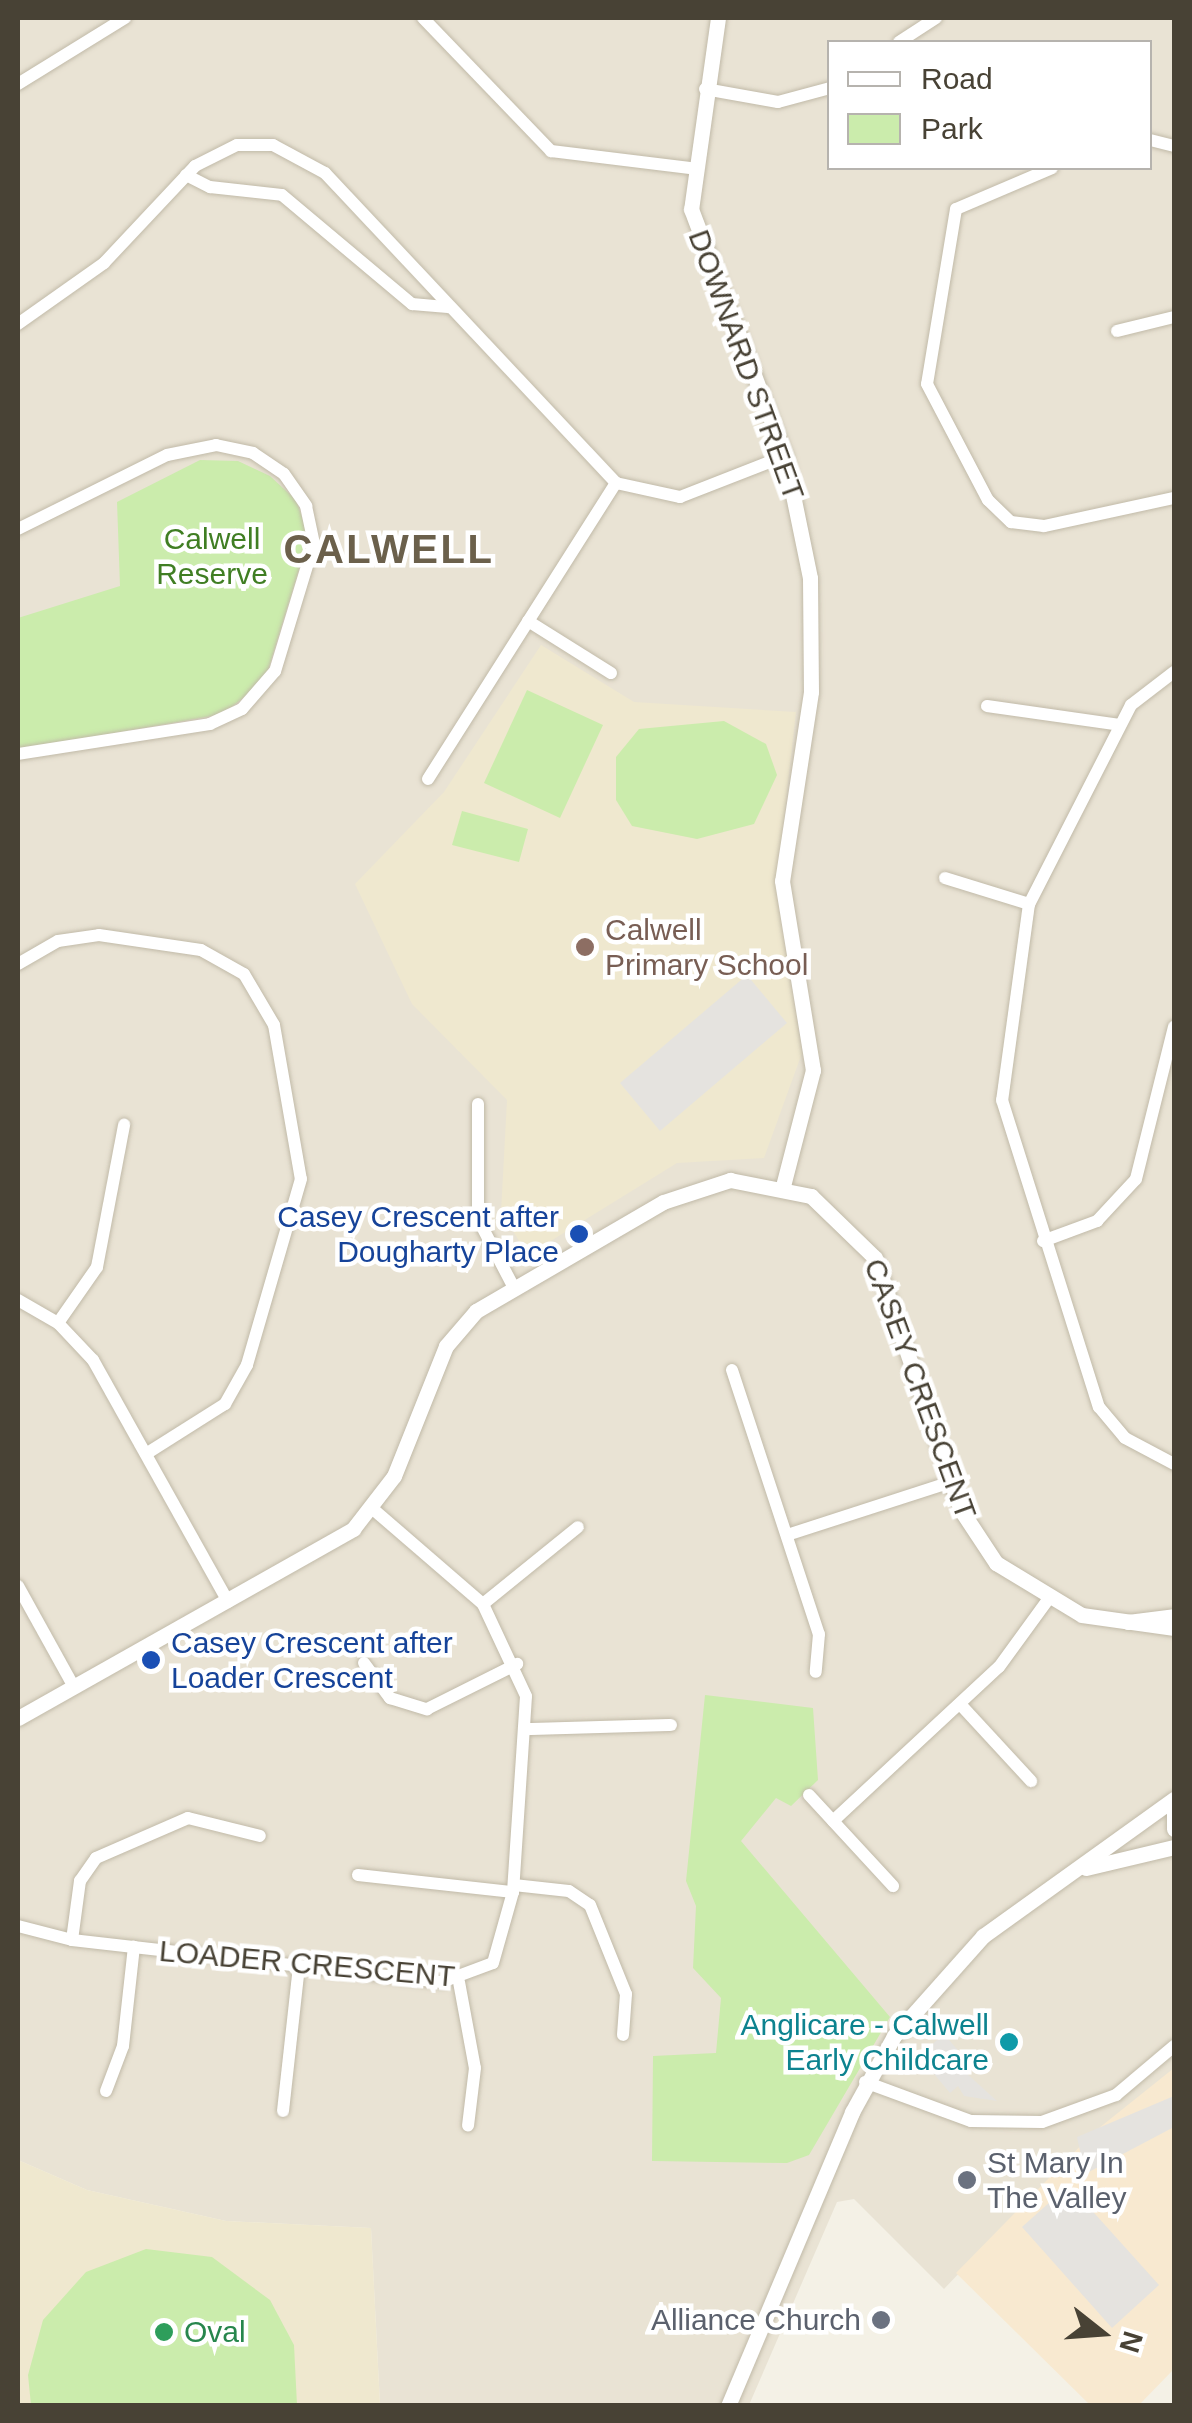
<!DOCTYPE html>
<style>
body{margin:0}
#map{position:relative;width:1192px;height:2423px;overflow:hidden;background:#f4f1e6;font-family:Arial,sans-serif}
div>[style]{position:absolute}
.residential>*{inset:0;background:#e9e3d4}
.commercial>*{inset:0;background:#f8e9d0}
.education>*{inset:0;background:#efe8cf}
.green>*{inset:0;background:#cbecac}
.parking>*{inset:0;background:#e5e3df}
.roads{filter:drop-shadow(0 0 2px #c1baa8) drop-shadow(0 0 2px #c1baa8)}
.minor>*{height:12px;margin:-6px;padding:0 6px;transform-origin:6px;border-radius:6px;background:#fff}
.tertiary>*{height:15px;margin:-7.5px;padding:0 7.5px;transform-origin:7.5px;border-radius:7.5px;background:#fff}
.dots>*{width:28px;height:28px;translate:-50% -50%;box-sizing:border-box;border:5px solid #fff;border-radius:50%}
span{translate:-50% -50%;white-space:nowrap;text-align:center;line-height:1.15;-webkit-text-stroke:9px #fff;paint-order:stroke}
.street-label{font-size:30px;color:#484235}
.park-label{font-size:30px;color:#407e23}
.education-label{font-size:30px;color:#785e54}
.left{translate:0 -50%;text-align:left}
.transit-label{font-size:30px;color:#164399}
.right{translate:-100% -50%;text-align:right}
.culture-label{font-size:30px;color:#0d838f}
.worship-label{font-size:30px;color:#5b616d}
.leisure-label{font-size:30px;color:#27864d}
.district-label{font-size:40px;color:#6b604b;font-weight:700;letter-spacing:2.5px}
.frame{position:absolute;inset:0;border:20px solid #484235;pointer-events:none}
.legend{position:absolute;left:827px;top:40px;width:325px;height:130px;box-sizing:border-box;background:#fff;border:2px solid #b6b3ae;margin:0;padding:12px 18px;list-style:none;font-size:30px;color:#484235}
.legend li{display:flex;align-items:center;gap:20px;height:50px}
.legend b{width:50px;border:2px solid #b6b3ae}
.north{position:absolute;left:1052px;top:2283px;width:100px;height:100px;-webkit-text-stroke:8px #fff;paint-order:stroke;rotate:107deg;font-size:28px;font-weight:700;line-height:40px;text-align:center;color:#484235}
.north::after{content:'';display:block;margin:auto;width:35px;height:45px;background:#484235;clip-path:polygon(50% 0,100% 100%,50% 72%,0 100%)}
</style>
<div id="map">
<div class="residential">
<i style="clip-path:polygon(evenodd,18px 18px,1174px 18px,1174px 2076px,1094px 2132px,944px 2289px,854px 2199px,837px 2202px,749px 2405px,380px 2405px,371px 2228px,226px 2221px,87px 2190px,18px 2160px,18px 18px,830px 42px,1150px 42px,1150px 168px,830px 168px,830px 42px)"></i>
</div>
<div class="commercial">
<i style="clip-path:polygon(1174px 2068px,1174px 2369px,1139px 2405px,1090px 2405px,956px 2273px,1094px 2132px)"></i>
</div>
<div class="education">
<i style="clip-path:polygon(541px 645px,634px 702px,796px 712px,776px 889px,802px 1053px,764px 1158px,677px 1163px,528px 1255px,501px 1212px,507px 1100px,412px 1004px,355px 884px,444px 792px)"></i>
<i style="clip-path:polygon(18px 2160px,87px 2190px,226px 2221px,371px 2228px,380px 2405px,18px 2405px)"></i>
</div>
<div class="green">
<i style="clip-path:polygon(200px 460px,238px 461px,270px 476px,296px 500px,309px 537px,265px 680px,223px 714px,18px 750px,18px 618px,120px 586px,117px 502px)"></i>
<i style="clip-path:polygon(527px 690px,603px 725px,560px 818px,484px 783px)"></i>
<i style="clip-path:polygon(724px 721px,766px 744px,777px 775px,754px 824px,697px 839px,632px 826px,616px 800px,616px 757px,639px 729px)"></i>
<i style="clip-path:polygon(462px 811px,528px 829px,519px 862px,452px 845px)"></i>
<i style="clip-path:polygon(705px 1695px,813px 1708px,818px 1780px,791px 1806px,776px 1798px,741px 1841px,890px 2017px,809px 2155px,787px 2163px,652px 2161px,653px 2056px,716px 2053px,721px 1998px,693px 1968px,696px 1906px,686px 1881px)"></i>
<i style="clip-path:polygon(146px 2249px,212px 2257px,270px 2300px,294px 2345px,297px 2405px,31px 2405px,28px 2375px,43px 2320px,86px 2272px)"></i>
</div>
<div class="parking">
<i style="clip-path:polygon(747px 975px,787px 1023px,660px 1131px,620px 1083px)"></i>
<i style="clip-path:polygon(944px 2034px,962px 2055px,954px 2062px,997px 2101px,964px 2096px,958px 2086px,950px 2093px,919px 2056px)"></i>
<i style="clip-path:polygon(1174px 2096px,1174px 2127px,1085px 2174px,1077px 2137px)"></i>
<i style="clip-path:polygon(1069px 2185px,1159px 2285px,1112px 2328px,1022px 2227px)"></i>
</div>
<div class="roads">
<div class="minor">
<i style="left:423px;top:18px;width:185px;rotate:46.1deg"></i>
<i style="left:551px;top:151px;width:140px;rotate:7deg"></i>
<i style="left:899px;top:42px;width:44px;rotate:-33deg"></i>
<i style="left:18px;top:84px;width:126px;rotate:-31.7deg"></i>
<i style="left:705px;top:89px;width:74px;rotate:10.1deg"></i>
<i style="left:778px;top:102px;width:54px;rotate:-15.1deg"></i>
<i style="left:1150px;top:140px;width:25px;rotate:14deg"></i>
<i style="left:1052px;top:168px;width:104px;rotate:156.9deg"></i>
<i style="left:956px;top:209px;width:177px;rotate:99.4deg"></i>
<i style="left:927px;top:384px;width:131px;rotate:62.3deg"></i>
<i style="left:988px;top:500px;width:32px;rotate:44deg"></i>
<i style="left:1011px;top:522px;width:33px;rotate:7deg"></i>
<i style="left:1044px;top:526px;width:133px;rotate:-12.2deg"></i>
<i style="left:186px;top:175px;width:27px;rotate:27deg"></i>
<i style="left:210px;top:187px;width:72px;rotate:6.3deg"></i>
<i style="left:282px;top:195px;width:170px;rotate:40deg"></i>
<i style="left:412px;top:304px;width:36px;rotate:5deg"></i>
<i style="left:18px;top:324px;width:105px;rotate:-35.3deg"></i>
<i style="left:104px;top:263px;width:133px;rotate:-46.8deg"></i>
<i style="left:195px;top:166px;width:47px;rotate:-26.6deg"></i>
<i style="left:237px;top:145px;width:36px"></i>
<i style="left:273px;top:145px;width:59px;rotate:28.3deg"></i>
<i style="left:325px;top:173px;width:425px;rotate:46.8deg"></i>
<i style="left:616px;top:483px;width:66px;rotate:12.3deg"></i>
<i style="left:680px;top:497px;width:113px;rotate:-21.3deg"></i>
<i style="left:1117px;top:331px;width:59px;rotate:-13.8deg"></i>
<i style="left:18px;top:529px;width:166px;rotate:-26.4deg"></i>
<i style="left:167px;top:455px;width:50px;rotate:-11.5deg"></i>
<i style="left:216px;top:445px;width:38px;rotate:12deg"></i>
<i style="left:253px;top:453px;width:37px;rotate:34deg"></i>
<i style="left:284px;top:474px;width:39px;rotate:55deg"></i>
<i style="left:306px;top:506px;width:38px;rotate:78deg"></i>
<i style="left:314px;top:543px;width:134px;rotate:106.9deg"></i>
<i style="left:275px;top:671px;width:50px;rotate:131deg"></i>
<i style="left:242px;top:709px;width:35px;rotate:155deg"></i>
<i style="left:210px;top:724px;width:194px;rotate:171.1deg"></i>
<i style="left:528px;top:621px;width:98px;rotate:32.1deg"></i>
<i style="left:1174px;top:672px;width:54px;rotate:142.5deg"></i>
<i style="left:1131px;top:705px;width:224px;rotate:117.1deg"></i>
<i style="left:1029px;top:904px;width:198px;rotate:97.8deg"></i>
<i style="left:1002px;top:1100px;width:322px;rotate:72.5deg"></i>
<i style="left:1099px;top:1407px;width:40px;rotate:50deg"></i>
<i style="left:1125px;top:1438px;width:55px;rotate:28deg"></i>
<i style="left:987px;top:706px;width:134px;rotate:8.1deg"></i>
<i style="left:428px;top:779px;width:351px;rotate:-57.6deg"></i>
<i style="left:945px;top:878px;width:88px;rotate:17.2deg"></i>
<i style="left:18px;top:964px;width:46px;rotate:-29.9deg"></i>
<i style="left:58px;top:941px;width:41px;rotate:-8.3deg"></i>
<i style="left:99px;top:935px;width:103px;rotate:8.4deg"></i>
<i style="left:201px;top:950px;width:49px;rotate:29.2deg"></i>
<i style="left:244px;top:974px;width:59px;rotate:59.5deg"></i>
<i style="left:274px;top:1025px;width:156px;rotate:80.1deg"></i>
<i style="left:301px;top:1179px;width:194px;rotate:106.2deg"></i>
<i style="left:247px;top:1365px;width:45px;rotate:119.4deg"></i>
<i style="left:225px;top:1404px;width:93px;rotate:147.7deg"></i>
<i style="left:478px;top:1104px;width:115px;rotate:90deg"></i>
<i style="left:478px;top:1219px;width:76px;rotate:62.4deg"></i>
<i style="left:1043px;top:1241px;width:58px;rotate:-20.3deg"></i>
<i style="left:1097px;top:1221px;width:57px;rotate:-47.1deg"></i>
<i style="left:1136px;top:1179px;width:157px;rotate:-76deg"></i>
<i style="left:18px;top:1300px;width:46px;rotate:29.9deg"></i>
<i style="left:58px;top:1323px;width:51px;rotate:46.6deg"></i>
<i style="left:93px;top:1360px;width:277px;rotate:60.8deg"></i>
<i style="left:58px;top:1323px;width:68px;rotate:-55.1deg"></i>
<i style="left:97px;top:1267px;width:145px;rotate:-79.2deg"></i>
<i style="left:732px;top:1370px;width:278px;rotate:71.8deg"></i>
<i style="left:819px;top:1634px;width:38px;rotate:95deg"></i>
<i style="left:787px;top:1535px;width:172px;rotate:-17.9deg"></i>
<i style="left:18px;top:1586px;width:115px;rotate:61deg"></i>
<i style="left:483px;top:1604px;width:122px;rotate:-39deg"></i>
<i style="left:364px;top:1663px;width:44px;rotate:53.4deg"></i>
<i style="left:390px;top:1698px;width:39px;rotate:17deg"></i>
<i style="left:427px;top:1709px;width:101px;rotate:-26.6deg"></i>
<i style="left:960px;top:1704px;width:105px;rotate:47.3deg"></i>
<i style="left:529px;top:1729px;width:142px;rotate:-1.6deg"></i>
<i style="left:809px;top:1795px;width:124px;rotate:47.3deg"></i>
<i style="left:833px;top:1821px;width:226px;rotate:-42.9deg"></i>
<i style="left:999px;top:1667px;width:82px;rotate:-54deg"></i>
<i style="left:358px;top:1875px;width:156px;rotate:6.3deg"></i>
<i style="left:514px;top:1885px;width:55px;rotate:6.2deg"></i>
<i style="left:569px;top:1891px;width:25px;rotate:34deg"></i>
<i style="left:590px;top:1905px;width:96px;rotate:68deg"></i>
<i style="left:626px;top:1994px;width:41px;rotate:94.2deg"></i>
<i style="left:18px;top:1926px;width:56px;rotate:14.5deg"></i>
<i style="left:72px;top:1940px;width:372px;rotate:6.5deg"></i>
<i style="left:442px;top:1982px;width:54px;rotate:-20.4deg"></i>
<i style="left:493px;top:1963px;width:74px;rotate:-74.3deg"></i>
<i style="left:513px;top:1892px;width:196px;rotate:-86.2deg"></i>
<i style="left:526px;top:1696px;width:102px;rotate:-115.1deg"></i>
<i style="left:483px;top:1604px;width:145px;rotate:-139.2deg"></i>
<i style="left:72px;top:1940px;width:60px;rotate:-82.3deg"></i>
<i style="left:80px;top:1881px;width:28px;rotate:-55deg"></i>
<i style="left:96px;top:1858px;width:100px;rotate:-23.5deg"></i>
<i style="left:188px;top:1818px;width:74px;rotate:14deg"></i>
<i style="left:459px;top:1982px;width:87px;rotate:79.5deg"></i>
<i style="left:475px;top:2068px;width:58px;rotate:96.9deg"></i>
<i style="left:865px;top:2082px;width:113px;rotate:20.2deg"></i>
<i style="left:971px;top:2121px;width:71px;rotate:0.8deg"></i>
<i style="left:1042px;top:2122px;width:79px;rotate:-20deg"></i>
<i style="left:1116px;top:2095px;width:76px;rotate:-40.2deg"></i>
<i style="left:106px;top:2091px;width:48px;rotate:-69.3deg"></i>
<i style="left:123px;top:2046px;width:100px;rotate:-83.7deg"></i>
<i style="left:283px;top:2111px;width:146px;rotate:-83.7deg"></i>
</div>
<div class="tertiary">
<i style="left:718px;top:18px;width:193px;rotate:98deg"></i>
<i style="left:691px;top:209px;width:264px;rotate:69.2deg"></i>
<i style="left:785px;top:456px;width:125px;rotate:78.4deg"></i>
<i style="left:810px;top:578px;width:114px;rotate:89.5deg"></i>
<i style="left:811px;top:692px;width:191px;rotate:98.7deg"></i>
<i style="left:782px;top:881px;width:192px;rotate:80.7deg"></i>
<i style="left:813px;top:1070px;width:120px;rotate:104.5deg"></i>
<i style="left:1128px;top:1622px;width:46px;rotate:-7.4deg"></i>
<i style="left:18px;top:1718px;width:385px;rotate:-29.4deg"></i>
<i style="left:353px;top:1529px;width:67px;rotate:-52.3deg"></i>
<i style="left:394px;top:1476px;width:140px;rotate:-68.2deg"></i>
<i style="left:446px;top:1346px;width:46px;rotate:-49.4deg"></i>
<i style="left:476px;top:1311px;width:216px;rotate:-30.2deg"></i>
<i style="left:663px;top:1202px;width:71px;rotate:-18.2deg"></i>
<i style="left:730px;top:1180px;width:83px;rotate:11.2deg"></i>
<i style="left:811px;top:1196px;width:89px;rotate:44.1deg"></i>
<i style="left:875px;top:1258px;width:266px;rotate:71.2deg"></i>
<i style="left:961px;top:1510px;width:64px;rotate:56.6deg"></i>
<i style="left:996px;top:1563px;width:100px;rotate:31.2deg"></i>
<i style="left:1082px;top:1615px;width:93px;rotate:8deg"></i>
<i style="left:1174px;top:1800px;width:29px;rotate:90deg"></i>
<i style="left:1086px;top:1868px;width:90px;rotate:-13.4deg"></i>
<i style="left:728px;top:2406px;width:319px;rotate:-67.1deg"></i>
<i style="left:852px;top:2112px;width:87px;rotate:-61.1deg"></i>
<i style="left:894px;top:2036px;width:134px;rotate:-48.3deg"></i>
<i style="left:983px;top:1936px;width:235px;rotate:-35.7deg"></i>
</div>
</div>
<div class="dots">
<i style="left:585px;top:947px;background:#8d6e63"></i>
<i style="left:579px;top:1234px;background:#1a4fb4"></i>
<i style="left:151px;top:1660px;background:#1a4fb4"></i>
<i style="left:1009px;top:2042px;background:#0f9aa8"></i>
<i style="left:967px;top:2180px;background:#6b7280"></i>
<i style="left:881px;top:2320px;background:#6b7280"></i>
<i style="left:164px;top:2332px;background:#2e9e5b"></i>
</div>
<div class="street-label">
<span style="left:746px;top:365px;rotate:70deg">DOWNARD STREET</span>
<span style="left:920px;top:1389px;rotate:70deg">CASEY CRESCENT</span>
<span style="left:307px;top:1964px;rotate:5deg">LOADER CRESCENT</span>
</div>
<div class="park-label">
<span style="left:212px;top:556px">Calwell<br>Reserve</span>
</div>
<div class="education-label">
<span class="left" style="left:605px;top:947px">Calwell<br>Primary School</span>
</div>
<div class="transit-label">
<span class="right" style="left:559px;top:1234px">Casey Crescent after<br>Dougharty Place</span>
<span class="left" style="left:171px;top:1660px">Casey Crescent after<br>Loader Crescent</span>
</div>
<div class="culture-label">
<span class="right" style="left:989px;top:2042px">Anglicare - Calwell<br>Early Childcare</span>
</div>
<div class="worship-label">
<span class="left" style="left:987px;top:2180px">St Mary In<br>The Valley</span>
<span class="right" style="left:861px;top:2320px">Alliance Church</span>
</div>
<div class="leisure-label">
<span class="left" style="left:184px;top:2332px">Oval</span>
</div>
<div class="district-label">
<span style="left:389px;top:549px">CALWELL</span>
</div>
<div class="frame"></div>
<ul class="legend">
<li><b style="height:12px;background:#fff"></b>Road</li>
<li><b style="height:28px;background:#cbecac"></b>Park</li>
</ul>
<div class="north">N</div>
</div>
